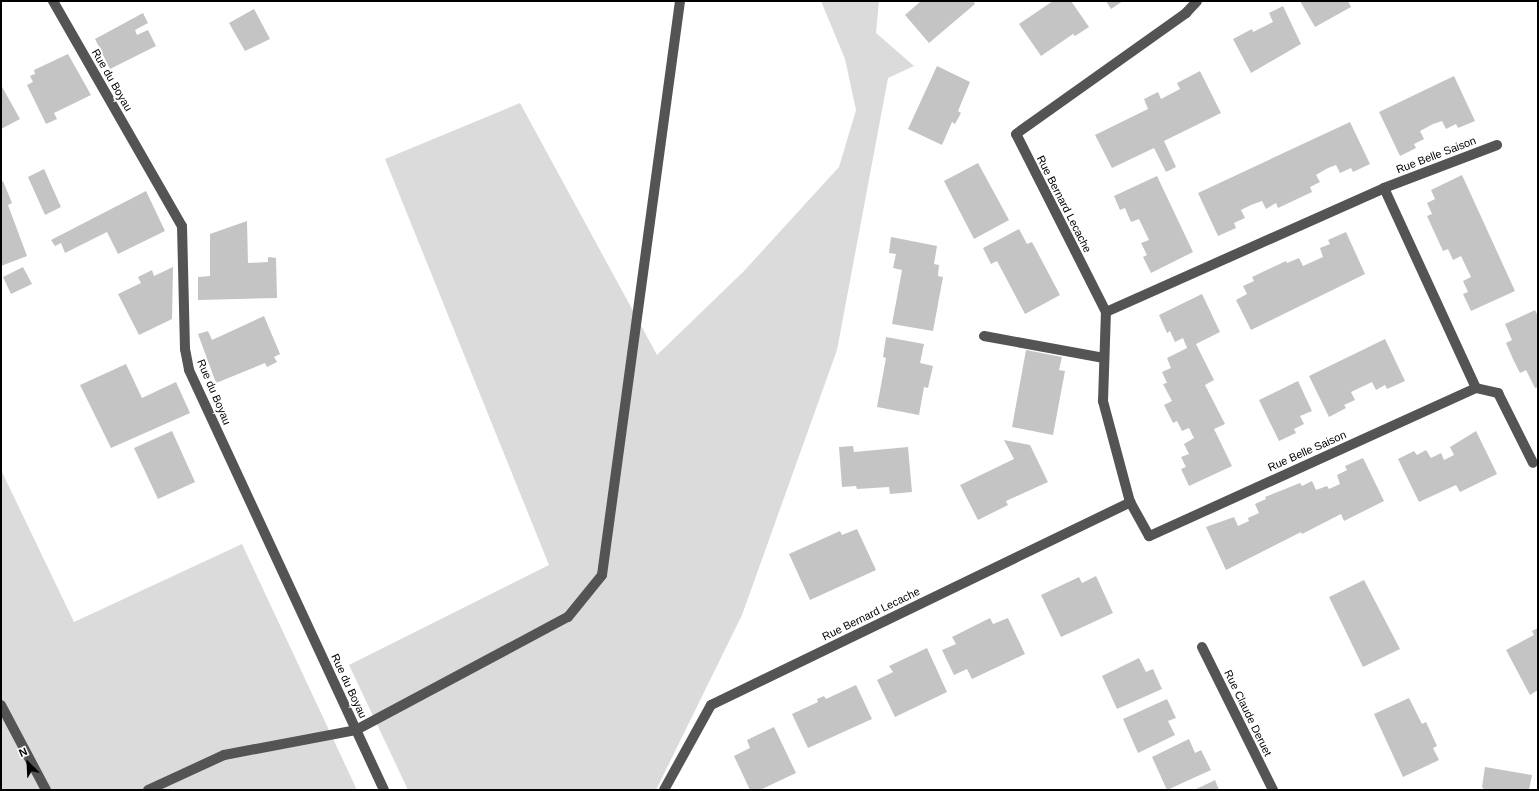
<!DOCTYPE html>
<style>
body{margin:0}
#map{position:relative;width:1539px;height:791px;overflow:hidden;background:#fff;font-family:Helvetica,sans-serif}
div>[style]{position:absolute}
.green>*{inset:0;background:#dbdbdb}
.building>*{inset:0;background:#c4c4c4}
.minor>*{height:10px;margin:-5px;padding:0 5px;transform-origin:5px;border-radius:5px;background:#545454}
span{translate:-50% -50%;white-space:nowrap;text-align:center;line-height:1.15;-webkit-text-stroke:4px #fff;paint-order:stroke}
.street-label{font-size:11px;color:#000}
.frame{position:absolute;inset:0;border:2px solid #000;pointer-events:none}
.north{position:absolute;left:8px;top:743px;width:40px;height:40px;-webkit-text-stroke:3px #fff;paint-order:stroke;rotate:336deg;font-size:11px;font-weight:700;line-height:16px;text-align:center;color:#000}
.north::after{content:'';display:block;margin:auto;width:14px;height:18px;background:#000;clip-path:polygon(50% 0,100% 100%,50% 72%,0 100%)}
</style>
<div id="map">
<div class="green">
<i style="clip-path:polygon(821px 1px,879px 1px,876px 33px,914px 66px,888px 78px,837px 350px,742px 615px,656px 790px,408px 790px,349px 665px,549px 565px,385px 159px,520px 103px,657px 355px,744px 271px,839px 167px,856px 110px,845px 59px)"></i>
<i style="clip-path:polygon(1px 470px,74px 622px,242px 544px,357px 790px,1px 790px)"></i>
</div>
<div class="building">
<i style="clip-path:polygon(921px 1px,973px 1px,975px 4px,929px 43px,905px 15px)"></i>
<i style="clip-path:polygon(1053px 1px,1071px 1px,1089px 27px,1075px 36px,1073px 34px,1041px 56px,1019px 24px)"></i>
<i style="clip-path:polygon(1106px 1px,1123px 1px,1111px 9px)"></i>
<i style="clip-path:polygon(1300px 1px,1348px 1px,1351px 7px,1315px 27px)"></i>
<i style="clip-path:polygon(1283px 6px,1301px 44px,1251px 73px,1233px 39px,1252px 29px,1253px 32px,1273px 22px,1269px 13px)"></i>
<i style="clip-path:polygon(254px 9px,270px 39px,245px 51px,229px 23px)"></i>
<i style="clip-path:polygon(143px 13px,148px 23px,135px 30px,137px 35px,148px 30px,156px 46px,110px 69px,95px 39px)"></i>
<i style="clip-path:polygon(68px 54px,91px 95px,54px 113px,57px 119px,46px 124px,27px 85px,33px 82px,30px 76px,35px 74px,34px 70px)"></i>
<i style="clip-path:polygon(937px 66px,970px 82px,958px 111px,961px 113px,955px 124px,952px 122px,942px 145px,908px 129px)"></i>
<i style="clip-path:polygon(1200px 71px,1221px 113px,1164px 141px,1176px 167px,1166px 172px,1154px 148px,1112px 168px,1095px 135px,1148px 109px,1144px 99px,1158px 92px,1161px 99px,1180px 89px,1177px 83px)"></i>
<i style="clip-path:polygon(1454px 76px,1475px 121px,1458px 128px,1456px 124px,1446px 129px,1442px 121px,1433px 124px,1420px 131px,1424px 139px,1414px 144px,1416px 148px,1400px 156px,1379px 112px)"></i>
<i style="clip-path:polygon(1px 85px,20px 119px,1px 129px)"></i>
<i style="clip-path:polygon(1350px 122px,1370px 164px,1353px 172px,1351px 168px,1340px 173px,1336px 165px,1328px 168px,1316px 175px,1320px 182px,1310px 187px,1312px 192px,1278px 208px,1276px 203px,1266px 209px,1262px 201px,1251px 205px,1241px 210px,1245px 218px,1234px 223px,1236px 228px,1218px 236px,1198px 193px)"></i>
<i style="clip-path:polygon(978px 163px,1009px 220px,974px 239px,944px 181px)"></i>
<i style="clip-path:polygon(44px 169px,61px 207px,45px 215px,28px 177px)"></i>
<i style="clip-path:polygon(1462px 175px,1515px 291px,1471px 311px,1463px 294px,1468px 292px,1463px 281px,1471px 277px,1461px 256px,1453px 260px,1448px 249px,1443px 251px,1427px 216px,1432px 214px,1427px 203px,1435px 199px,1431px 190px)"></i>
<i style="clip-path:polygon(1157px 176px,1193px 252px,1151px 273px,1143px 257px,1147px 255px,1141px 243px,1149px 240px,1139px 219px,1131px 222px,1125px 208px,1120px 210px,1114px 196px)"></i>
<i style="clip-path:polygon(3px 181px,12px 203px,8px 205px,27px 256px,1px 266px,1px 182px)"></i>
<i style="clip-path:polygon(146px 191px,165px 231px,118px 254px,107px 232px,65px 253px,61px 243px,55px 246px,51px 240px)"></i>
<i style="clip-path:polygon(247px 221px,248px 263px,268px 262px,268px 257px,276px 258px,277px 298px,198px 300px,198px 277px,210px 276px,210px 234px)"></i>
<i style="clip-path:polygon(1019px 229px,1027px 244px,1032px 242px,1060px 295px,1025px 314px,997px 261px,991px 264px,983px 248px)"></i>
<i style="clip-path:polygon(1346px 232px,1365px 274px,1251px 330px,1236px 300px,1247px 294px,1243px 286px,1254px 281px,1252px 277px,1286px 261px,1287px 263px,1299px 258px,1303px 266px,1323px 257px,1320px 248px,1330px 244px,1328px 240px)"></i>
<i style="clip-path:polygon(891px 237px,937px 246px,934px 264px,939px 265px,938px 276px,943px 277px,933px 331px,892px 324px,902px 270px,893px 268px,896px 254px,889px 253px)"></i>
<i style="clip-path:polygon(23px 267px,32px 284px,11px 294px,3px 277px)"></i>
<i style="clip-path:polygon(173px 267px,172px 319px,139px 335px,118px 294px,141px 283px,138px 277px,152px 270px,154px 276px)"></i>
<i style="clip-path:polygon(1202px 294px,1220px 332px,1196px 344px,1214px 380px,1205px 385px,1225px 424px,1214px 429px,1232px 466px,1189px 486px,1181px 469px,1186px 467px,1181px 457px,1189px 454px,1184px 444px,1194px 438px,1189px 428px,1182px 431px,1177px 421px,1173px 423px,1164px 405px,1172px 401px,1163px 384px,1167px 383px,1162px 372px,1171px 368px,1167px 358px,1187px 348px,1183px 338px,1175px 342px,1170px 331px,1167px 333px,1159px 315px)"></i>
<i style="clip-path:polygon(1535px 310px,1538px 316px,1538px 387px,1535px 388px,1526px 370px,1520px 373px,1513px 359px,1506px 343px,1512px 340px,1505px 324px)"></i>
<i style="clip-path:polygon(264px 316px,280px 354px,274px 357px,277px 362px,267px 367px,265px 363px,216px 383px,198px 334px,208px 331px,212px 340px)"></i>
<i style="clip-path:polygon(886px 337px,924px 344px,920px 363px,933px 366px,928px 388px,924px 387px,919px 415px,877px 407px,886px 358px,883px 357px)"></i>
<i style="clip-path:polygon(1385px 339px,1405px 381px,1387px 389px,1385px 385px,1376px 390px,1372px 382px,1351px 392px,1355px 400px,1344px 405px,1346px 408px,1329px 417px,1309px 376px)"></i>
<i style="clip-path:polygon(1026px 350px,1062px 357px,1059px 370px,1065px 371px,1053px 435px,1012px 427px)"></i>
<i style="clip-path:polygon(126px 364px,142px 398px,176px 382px,190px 413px,111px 448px,80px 385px)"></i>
<i style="clip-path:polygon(1298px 381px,1312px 411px,1300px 416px,1304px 424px,1294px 429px,1296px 433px,1279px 441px,1259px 400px)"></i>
<i style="clip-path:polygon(172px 431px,195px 482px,158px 499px,134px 448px)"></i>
<i style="clip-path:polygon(1476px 431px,1497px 474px,1460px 492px,1456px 485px,1419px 502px,1398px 459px,1414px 451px,1417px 455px,1426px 450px,1431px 458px,1441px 453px,1444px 460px,1454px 455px,1450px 447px)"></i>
<i style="clip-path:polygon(1004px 440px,1030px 445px,1048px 482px,1006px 501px,1008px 505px,978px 520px,960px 485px,1014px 459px)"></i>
<i style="clip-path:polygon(853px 446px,854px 452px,908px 447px,912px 492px,890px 494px,889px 487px,857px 489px,856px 486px,842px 487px,839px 447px)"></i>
<i style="clip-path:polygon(1363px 458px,1384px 501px,1344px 521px,1341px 514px,1302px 534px,1301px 532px,1226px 570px,1206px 527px,1234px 517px,1238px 526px,1249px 521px,1248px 518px,1259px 513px,1255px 504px,1266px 499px,1265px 497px,1300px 483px,1302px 486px,1312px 481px,1316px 490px,1327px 486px,1329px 489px,1340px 484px,1337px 475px,1347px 470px,1345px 466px)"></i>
<i style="clip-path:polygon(857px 529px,876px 570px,810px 600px,789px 554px,840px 531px,842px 535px)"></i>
<i style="clip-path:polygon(1096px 576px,1113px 613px,1061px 637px,1041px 595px,1079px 577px,1082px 583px)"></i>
<i style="clip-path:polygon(1364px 580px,1400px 649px,1363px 667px,1329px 597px)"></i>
<i style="clip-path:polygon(990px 618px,993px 624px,1008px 618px,1025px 654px,972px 679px,967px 669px,954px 675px,942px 650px,956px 644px,952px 637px)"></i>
<i style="clip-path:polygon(1538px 628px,1538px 690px,1530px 695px,1506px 650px,1534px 635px,1532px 631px)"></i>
<i style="clip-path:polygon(927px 648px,947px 692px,895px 717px,877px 680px,893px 672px,889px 666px)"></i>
<i style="clip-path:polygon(1139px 658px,1146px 672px,1153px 669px,1162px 689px,1117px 709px,1102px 676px)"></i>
<i style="clip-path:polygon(856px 685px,872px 719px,808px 748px,792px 714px,818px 702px,817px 699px,824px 696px,826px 699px)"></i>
<i style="clip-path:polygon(1409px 698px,1422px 724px,1426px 722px,1437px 746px,1433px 748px,1439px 760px,1403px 777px,1374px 714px)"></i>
<i style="clip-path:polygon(1167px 699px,1176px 718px,1168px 721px,1175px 735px,1138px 753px,1123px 719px)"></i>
<i style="clip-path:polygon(774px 727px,796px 773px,760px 790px,750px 790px,734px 756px,750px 748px,747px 740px)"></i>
<i style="clip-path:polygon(1189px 739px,1195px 753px,1201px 750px,1211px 770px,1167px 790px,1152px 757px)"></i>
<i style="clip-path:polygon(1485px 767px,1532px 775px,1529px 790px,1485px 790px,1482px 787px)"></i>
<i style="clip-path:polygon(1215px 780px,1219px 790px,1194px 790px,1209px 783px)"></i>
</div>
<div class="minor">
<i style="left:53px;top:1px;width:259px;rotate:60.2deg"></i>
<i style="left:182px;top:226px;width:123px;rotate:88.6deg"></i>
<i style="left:185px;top:349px;width:21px;rotate:79deg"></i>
<i style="left:189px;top:370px;width:463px;rotate:65.1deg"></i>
<i style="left:1384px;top:188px;width:121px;rotate:-20.8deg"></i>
<i style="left:1106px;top:312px;width:304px;rotate:-24deg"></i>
<i style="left:1384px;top:188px;width:220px;rotate:65.3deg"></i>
<i style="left:1476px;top:388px;width:359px;rotate:155.6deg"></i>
<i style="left:1149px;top:536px;width:39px;rotate:-119deg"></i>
<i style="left:984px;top:336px;width:122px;rotate:10.4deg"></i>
<i style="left:1476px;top:388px;width:23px;rotate:13deg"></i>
<i style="left:1498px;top:393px;width:78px;rotate:63.4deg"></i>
<i style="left:1202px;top:647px;width:160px;rotate:63.6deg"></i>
<i style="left:1px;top:705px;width:96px;rotate:62.1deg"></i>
<i style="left:148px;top:790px;width:84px;rotate:-24.7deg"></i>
<i style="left:224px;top:755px;width:134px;rotate:-10.7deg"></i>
<i style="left:356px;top:730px;width:240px;rotate:-28.1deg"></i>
<i style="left:568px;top:617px;width:54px;rotate:-51deg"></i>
<i style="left:602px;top:575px;width:579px;rotate:-82.26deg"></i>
<i style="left:664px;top:790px;width:97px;rotate:-61.1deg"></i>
<i style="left:711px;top:705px;width:466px;rotate:-25.8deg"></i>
<i style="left:1130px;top:502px;width:105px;rotate:-105deg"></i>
<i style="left:1103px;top:401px;width:89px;rotate:-88.1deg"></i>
<i style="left:1106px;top:312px;width:199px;rotate:-116.8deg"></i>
<i style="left:1016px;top:134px;width:209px;rotate:-35.4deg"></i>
<i style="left:1186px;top:13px;width:16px;rotate:-47deg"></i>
</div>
<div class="street-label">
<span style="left:112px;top:80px;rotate:60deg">Rue du Boyau</span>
<span style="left:1436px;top:155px;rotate:-21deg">Rue Belle Saison</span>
<span style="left:1064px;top:204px;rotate:63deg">Rue Bernard Lecache</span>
<span style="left:214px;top:392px;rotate:67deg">Rue du Boyau</span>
<span style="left:1307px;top:451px;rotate:-24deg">Rue Belle Saison</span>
<span style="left:871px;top:614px;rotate:-26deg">Rue Bernard Lecache</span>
<span style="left:349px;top:686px;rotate:65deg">Rue du Boyau</span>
<span style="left:1248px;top:713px;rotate:64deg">Rue Claude Deruet</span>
</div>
<div class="frame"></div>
<div class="north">N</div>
</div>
